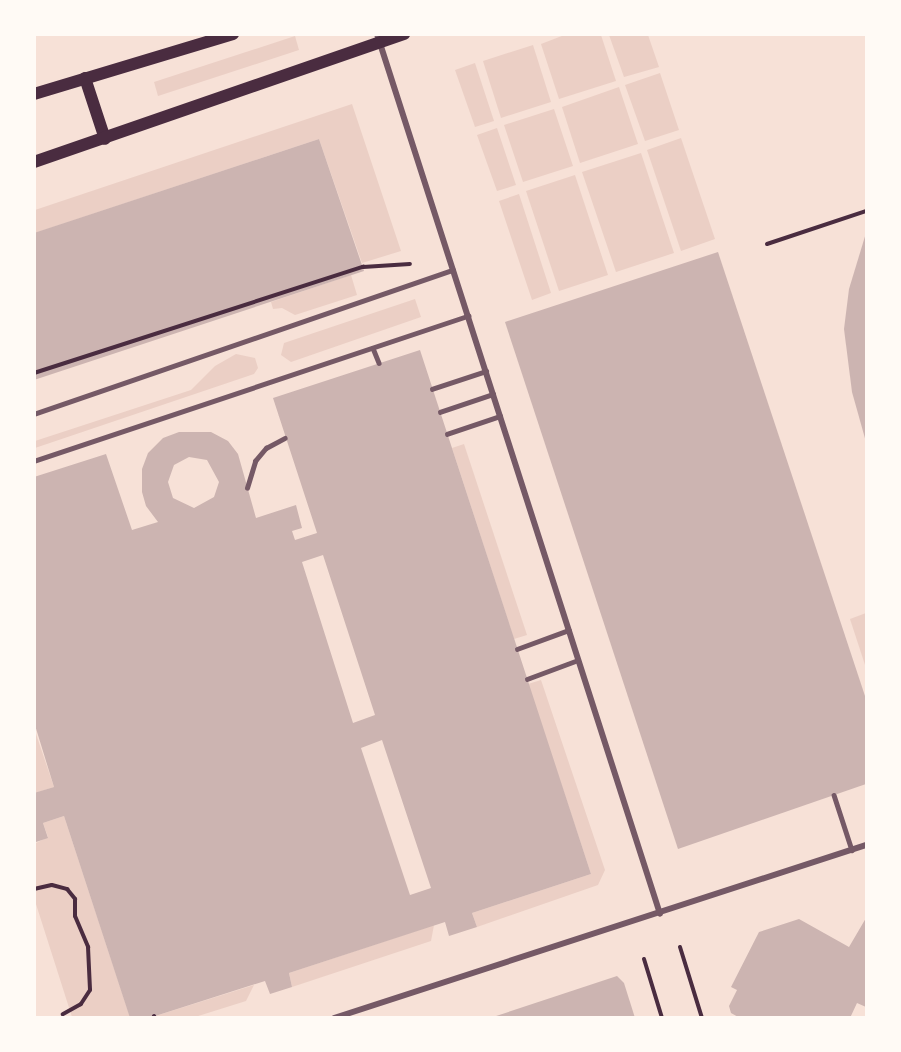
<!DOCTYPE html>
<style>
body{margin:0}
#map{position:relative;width:901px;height:1052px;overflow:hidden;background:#f7e1d7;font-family:Roboto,sans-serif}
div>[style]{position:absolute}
.green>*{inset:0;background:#ebcfc5}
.building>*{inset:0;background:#ccb4b1}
.path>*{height:4px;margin:-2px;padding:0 2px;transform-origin:2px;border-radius:2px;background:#4a2c40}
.service>*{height:4.5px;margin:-2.25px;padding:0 2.25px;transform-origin:2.25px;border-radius:2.25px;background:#755966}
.minor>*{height:6px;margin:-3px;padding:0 3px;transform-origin:3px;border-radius:3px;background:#755966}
.secondary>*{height:12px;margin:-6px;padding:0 6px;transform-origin:6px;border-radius:6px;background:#4a2c40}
span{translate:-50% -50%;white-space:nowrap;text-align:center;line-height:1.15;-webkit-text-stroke:4.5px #fffaf5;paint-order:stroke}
.frame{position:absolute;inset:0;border:36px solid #fffaf5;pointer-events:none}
</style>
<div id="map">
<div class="green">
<i style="clip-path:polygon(567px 34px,601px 35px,616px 81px,559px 99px,541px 44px)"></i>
<i style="clip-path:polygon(609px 35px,648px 35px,659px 67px,624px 77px)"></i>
<i style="clip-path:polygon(295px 36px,299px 50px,158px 96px,154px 82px)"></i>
<i style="clip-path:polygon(533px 45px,551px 102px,501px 118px,483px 61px)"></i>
<i style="clip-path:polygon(475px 63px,494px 121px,475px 127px,455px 70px)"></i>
<i style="clip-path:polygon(660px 73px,679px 130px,645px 141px,625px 85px)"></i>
<i style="clip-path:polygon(619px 87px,638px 144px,580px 163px,562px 107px)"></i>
<i style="clip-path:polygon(352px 104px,401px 251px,362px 263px,319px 139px,35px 233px,35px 210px)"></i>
<i style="clip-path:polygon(554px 109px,573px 166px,523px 182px,504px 125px)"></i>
<i style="clip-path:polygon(497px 128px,516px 185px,497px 191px,477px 135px)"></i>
<i style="clip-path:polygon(681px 138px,715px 239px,681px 251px,647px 150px)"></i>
<i style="clip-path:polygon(641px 153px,674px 253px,616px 272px,582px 172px)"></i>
<i style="clip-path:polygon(575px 175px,608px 275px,559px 291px,526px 191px)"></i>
<i style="clip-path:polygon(519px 194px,551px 293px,532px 300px,499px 201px)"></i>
<i style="clip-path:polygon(351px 275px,357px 295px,295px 315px,282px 308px,273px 309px,271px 302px)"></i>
<i style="clip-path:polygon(415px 299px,421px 317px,291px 362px,281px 355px,284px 343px)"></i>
<i style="clip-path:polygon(236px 354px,255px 358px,258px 368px,254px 374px,35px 448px,35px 441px,191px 390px,215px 366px)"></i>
<i style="clip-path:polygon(464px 444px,527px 635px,514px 639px,452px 448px)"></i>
<i style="clip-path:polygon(866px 613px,866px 668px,850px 619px)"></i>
<i style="clip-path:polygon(541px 680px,605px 870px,598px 885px,477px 927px,472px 913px,591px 874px,528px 684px)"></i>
<i style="clip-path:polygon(34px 728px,54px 787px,35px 793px)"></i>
<i style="clip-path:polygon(64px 816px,130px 1017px,72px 1017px,35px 901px,34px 844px,48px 837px,43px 823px)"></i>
<i style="clip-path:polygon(434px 925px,431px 941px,292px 987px,289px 973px)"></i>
<i style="clip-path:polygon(254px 985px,246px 1001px,195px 1017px,149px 1018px)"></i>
</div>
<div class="building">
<i style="clip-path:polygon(319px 139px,364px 271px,34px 380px,34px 233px)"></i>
<i style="clip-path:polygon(866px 233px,866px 442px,852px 392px,844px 329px,849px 289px)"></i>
<i style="clip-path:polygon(718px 252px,866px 699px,866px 784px,678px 849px,505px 322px)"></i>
<i style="clip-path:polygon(evenodd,420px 350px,591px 874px,472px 913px,477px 927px,449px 936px,445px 922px,289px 973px,292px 987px,270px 994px,265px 981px,149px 1018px,130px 1018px,64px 816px,43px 823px,48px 838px,36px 842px,34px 837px,34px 793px,54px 787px,34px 722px,34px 477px,106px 454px,132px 530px,158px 522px,146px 506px,142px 492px,142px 469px,148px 453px,163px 438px,179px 432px,211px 432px,228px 441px,238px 454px,256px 518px,296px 505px,302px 528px,292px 531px,295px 540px,317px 533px,273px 398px,420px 350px,189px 457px,207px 460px,219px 482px,214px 497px,194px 508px,173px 498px,168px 482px,174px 465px,189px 457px,420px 350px,323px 555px,375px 715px,353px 723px,302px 562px,323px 555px,420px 350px,382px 740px,431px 888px,410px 895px,361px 748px,382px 740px)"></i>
<i style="clip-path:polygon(866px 918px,866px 1007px,857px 1003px,850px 1018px,740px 1018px,731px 1013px,729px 1006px,737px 990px,731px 987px,759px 932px,799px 919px,849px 947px)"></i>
<i style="clip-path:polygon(617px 976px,624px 983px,635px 1018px,490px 1018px)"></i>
</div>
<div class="path">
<i style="left:767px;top:244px;width:104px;rotate:-18.4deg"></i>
<i style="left:34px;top:373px;width:346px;rotate:-17.9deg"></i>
<i style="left:363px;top:267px;width:47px;rotate:-3.7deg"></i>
<i style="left:34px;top:889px;width:18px;rotate:-13deg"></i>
<i style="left:52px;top:885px;width:16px;rotate:15deg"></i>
<i style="left:67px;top:889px;width:13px;rotate:51deg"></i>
<i style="left:75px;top:899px;width:17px;rotate:90deg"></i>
<i style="left:75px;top:916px;width:34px;rotate:67deg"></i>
<i style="left:88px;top:947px;width:43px;rotate:87.3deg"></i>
<i style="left:90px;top:990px;width:17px;rotate:123deg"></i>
<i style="left:81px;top:1004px;width:21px;rotate:151deg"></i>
<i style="left:680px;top:947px;width:74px;rotate:72.8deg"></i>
<i style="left:644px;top:959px;width:62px;rotate:73deg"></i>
<i style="left:154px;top:1016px;width:2px;rotate:63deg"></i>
</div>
<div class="service">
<i style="left:373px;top:348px;width:16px;rotate:68deg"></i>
<i style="left:432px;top:389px;width:57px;rotate:-18.4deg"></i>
<i style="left:440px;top:412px;width:56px;rotate:-18.8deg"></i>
<i style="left:34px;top:414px;width:443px;rotate:-19deg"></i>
<i style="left:447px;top:434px;width:56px;rotate:-18.8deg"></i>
<i style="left:34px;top:461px;width:458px;rotate:-18.5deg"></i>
<i style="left:247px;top:488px;width:28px;rotate:-73deg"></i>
<i style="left:255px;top:461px;width:17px;rotate:-50deg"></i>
<i style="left:266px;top:448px;width:21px;rotate:-28deg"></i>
<i style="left:517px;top:649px;width:55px;rotate:-20.1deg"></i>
<i style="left:527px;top:679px;width:54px;rotate:-20.4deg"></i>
<i style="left:834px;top:795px;width:58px;rotate:71.9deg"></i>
</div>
<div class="minor">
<i style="left:377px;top:34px;width:924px;rotate:72.17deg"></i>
<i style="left:334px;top:1018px;width:559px;rotate:-18.01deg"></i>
</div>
<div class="secondary">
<i style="left:85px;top:78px;width:64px;rotate:71.8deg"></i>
<i style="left:34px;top:94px;width:208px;rotate:-16.8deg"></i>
<i style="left:34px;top:162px;width:392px;rotate:-19.1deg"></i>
</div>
<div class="frame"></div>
</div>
